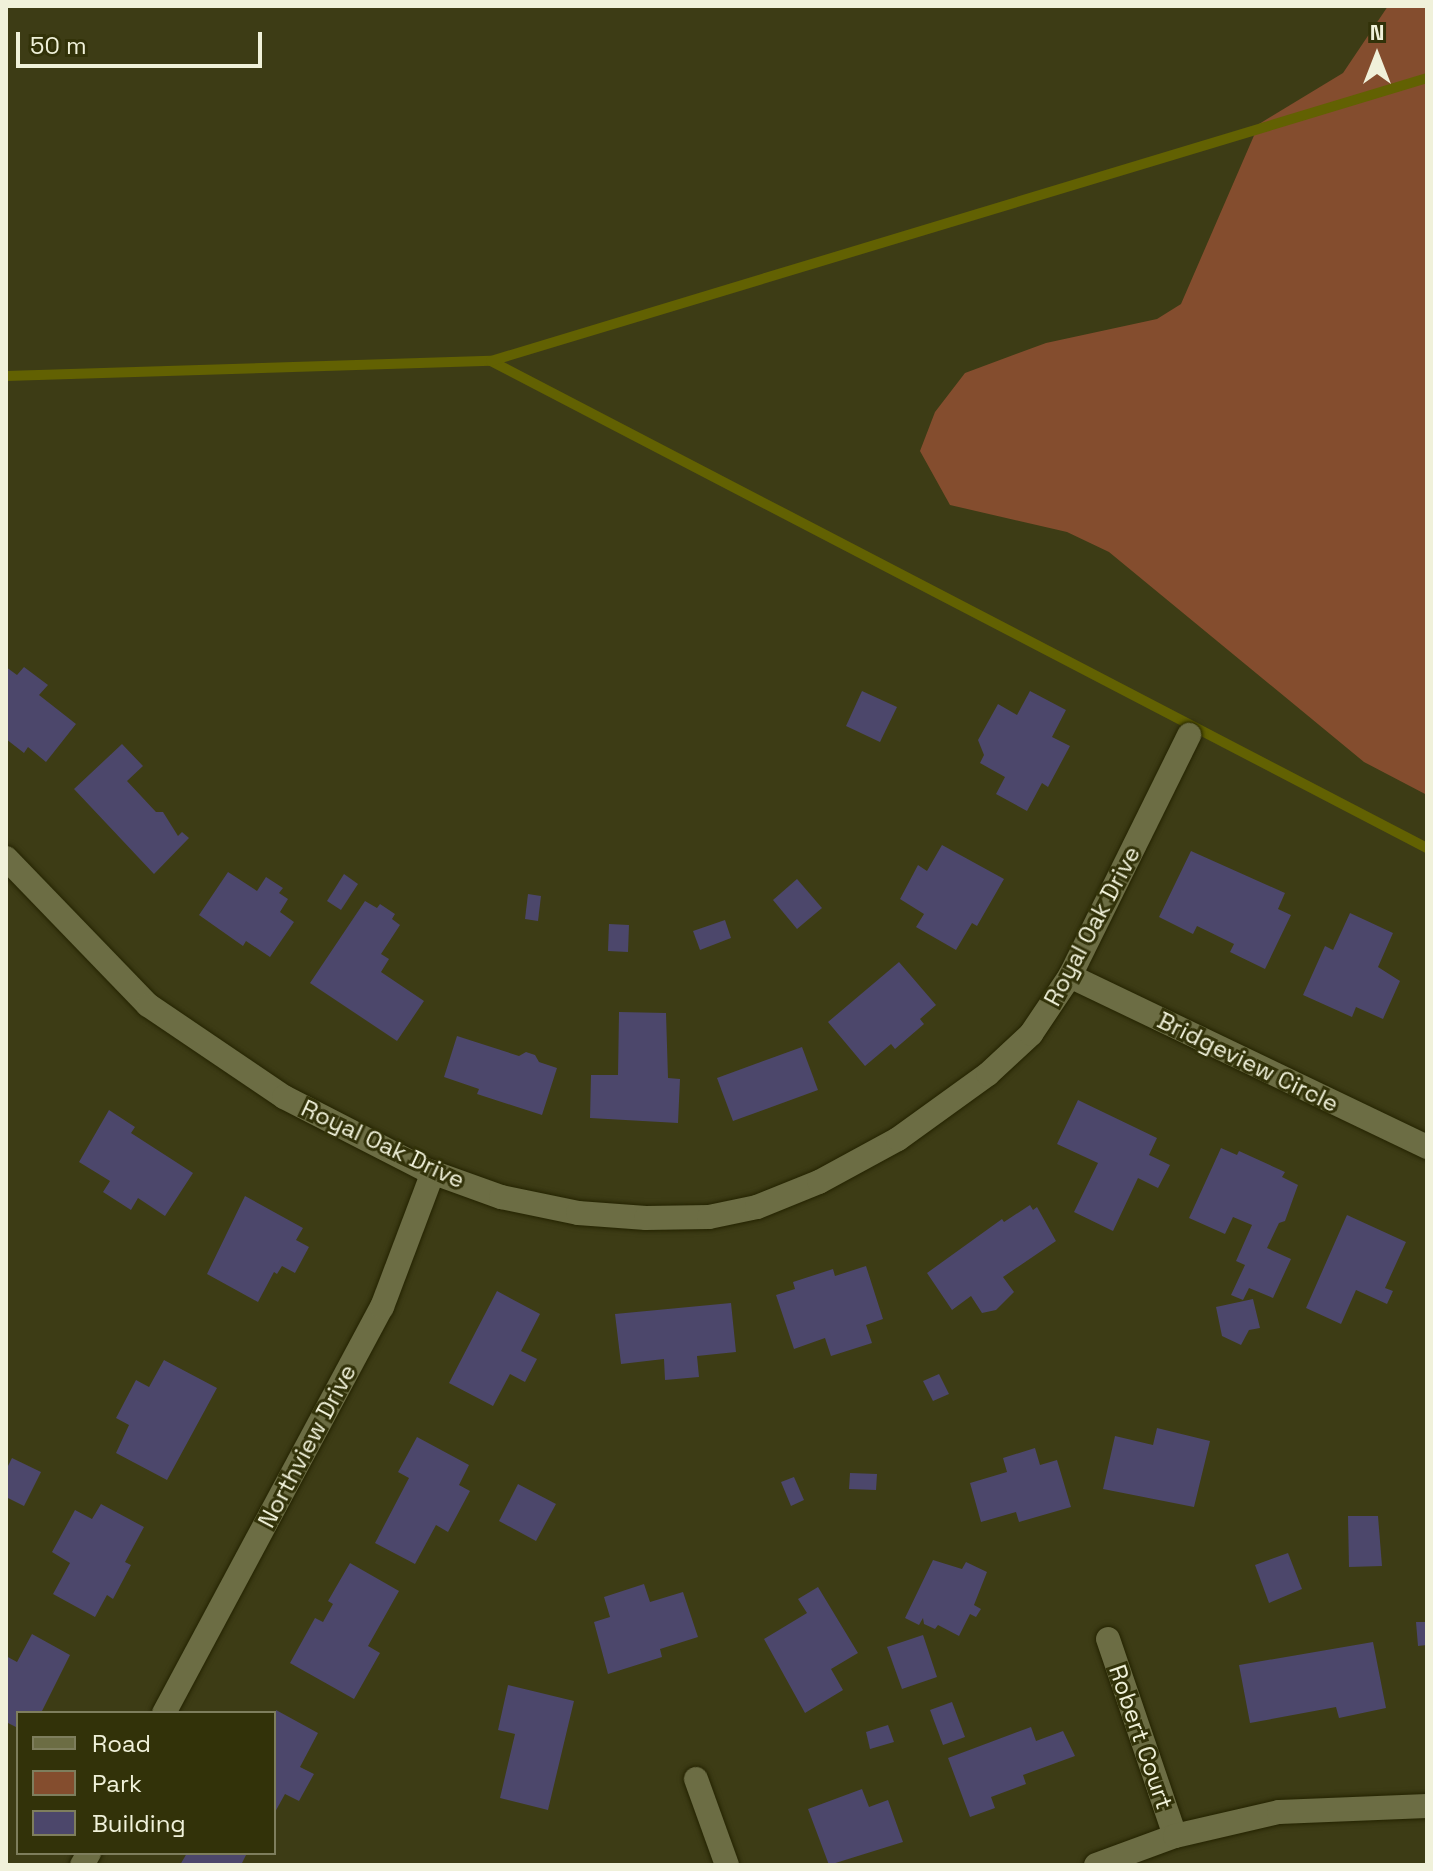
<!DOCTYPE html>
<style>
body{margin:0}
#map{position:relative;width:1433px;height:1871px;overflow:hidden;background:#3d3c15;font-family:"Space Grotesk",sans-serif}
div>[style]{position:absolute}
.green>*{inset:0;background:#844d2e}
.stream>*{height:10px;margin:-5px;padding:0 5px;transform-origin:5px;border-radius:5px;background:#626102}
.building>*{inset:0;background:#4c476b}
.roads{filter:drop-shadow(0 0 2px #242300) drop-shadow(0 0 2px #242300)}
.minor>*{height:24px;margin:-12px;padding:0 12px;transform-origin:12px;border-radius:12px;background:#6c6d44}
span{translate:-50% -50%;white-space:nowrap;text-align:center;line-height:1.15;-webkit-text-stroke:6px #323209;paint-order:stroke}
.street-label{font-size:24px;color:#f0f1da}
.frame{position:absolute;inset:0;border:8px solid #f0f1da;pointer-events:none}
.legend{position:absolute;left:16px;top:1711px;width:260px;height:144px;box-sizing:border-box;background:#323209;border:2px solid #7e7e5d;margin:0;padding:10px 14px;list-style:none;font-size:24px;color:#f0f1da}
.legend li{display:flex;align-items:center;gap:16px;height:40px}
.legend b{width:40px;border:2px solid #7e7e5d}
.north{position:absolute;left:1337px;top:16px;width:80px;height:80px;-webkit-text-stroke:6px #323209;paint-order:stroke;rotate:0deg;font-size:22px;font-weight:700;line-height:32px;text-align:center;color:#f0f1da}
.north::after{content:'';display:block;margin:auto;width:28px;height:36px;background:#f0f1da;clip-path:polygon(50% 0,100% 100%,50% 72%,0 100%)}
.scale{position:absolute;left:16px;top:32px;width:246px;height:36px;box-sizing:border-box;border:4px solid #f0f1da;border-top:0;padding-left:10px;font-size:24px;line-height:28px;white-space:nowrap;color:#f0f1da;-webkit-text-stroke:6px #323209;paint-order:stroke}
</style>
<div id="map">
<div class="green">
<i style="clip-path:polygon(1388px 6px,1427px 6px,1427px 795px,1364px 762px,1109px 552px,1067px 532px,950px 505px,920px 451px,935px 412px,965px 373px,1046px 343px,1157px 319px,1181px 304px,1259px 124px,1343px 73px)"></i>
</div>
<div class="stream">
<i style="left:491px;top:361px;width:1055px;rotate:27.49deg"></i>
<i style="left:6px;top:376px;width:485px;rotate:-1.8deg"></i>
<i style="left:491px;top:361px;width:978px;rotate:-16.82deg"></i>
</div>
<div class="building">
<i style="clip-path:polygon(6px 667px,17px 675px,24px 667px,48px 685px,39px 695px,76px 724px,46px 762px,28px 747px,24px 753px,6px 739px)"></i>
<i style="clip-path:polygon(862px 691px,897px 707px,880px 742px,846px 726px)"></i>
<i style="clip-path:polygon(1030px 691px,1066px 710px,1052px 737px,1070px 746px,1048px 787px,1042px 783px,1027px 811px,996px 794px,1005px 777px,980px 763px,984px 755px,978px 740px,998px 704px,1017px 715px)"></i>
<i style="clip-path:polygon(122px 744px,143px 766px,127px 781px,156px 812px,163px 812px,178px 836px,182px 832px,189px 838px,154px 874px,74px 789px)"></i>
<i style="clip-path:polygon(942px 845px,1004px 879px,977px 926px,972px 923px,956px 950px,916px 927px,924px 914px,900px 899px,918px 865px,927px 871px)"></i>
<i style="clip-path:polygon(1191px 851px,1285px 893px,1278px 909px,1291px 915px,1265px 969px,1230px 952px,1234px 944px,1197px 926px,1193px 934px,1159px 917px)"></i>
<i style="clip-path:polygon(228px 872px,257px 891px,266px 877px,283px 888px,279px 893px,288px 899px,280px 912px,294px 922px,270px 957px,246px 941px,243px 946px,199px 915px)"></i>
<i style="clip-path:polygon(344px 874px,358px 884px,341px 910px,327px 901px)"></i>
<i style="clip-path:polygon(797px 879px,822px 908px,797px 929px,773px 900px)"></i>
<i style="clip-path:polygon(528px 894px,541px 896px,538px 921px,525px 919px)"></i>
<i style="clip-path:polygon(365px 901px,377px 908px,380px 904px,395px 914px,392px 919px,400px 925px,381px 954px,389px 959px,381px 972px,424px 1001px,397px 1041px,310px 983px)"></i>
<i style="clip-path:polygon(1350px 913px,1393px 933px,1378px 967px,1400px 981px,1383px 1019px,1356px 1007px,1352px 1017px,1303px 995px,1325px 946px,1333px 950px)"></i>
<i style="clip-path:polygon(725px 920px,731px 938px,700px 950px,693px 931px)"></i>
<i style="clip-path:polygon(609px 924px,629px 925px,628px 952px,608px 951px)"></i>
<i style="clip-path:polygon(899px 962px,936px 1005px,920px 1019px,924px 1024px,895px 1049px,891px 1044px,865px 1066px,828px 1022px)"></i>
<i style="clip-path:polygon(619px 1012px,666px 1013px,668px 1078px,680px 1079px,678px 1123px,590px 1118px,591px 1075px,618px 1075px)"></i>
<i style="clip-path:polygon(457px 1036px,519px 1056px,526px 1052px,535px 1055px,539px 1062px,557px 1068px,542px 1115px,477px 1094px,479px 1089px,444px 1077px)"></i>
<i style="clip-path:polygon(802px 1047px,818px 1090px,733px 1121px,717px 1078px)"></i>
<i style="clip-path:polygon(1078px 1100px,1157px 1138px,1149px 1155px,1170px 1165px,1158px 1188px,1138px 1178px,1113px 1231px,1074px 1212px,1098px 1163px,1057px 1144px)"></i>
<i style="clip-path:polygon(109px 1110px,135px 1127px,131px 1133px,193px 1173px,165px 1216px,138px 1198px,131px 1210px,103px 1192px,110px 1181px,79px 1162px)"></i>
<i style="clip-path:polygon(1221px 1148px,1237px 1155px,1239px 1151px,1285px 1172px,1282px 1177px,1298px 1185px,1285px 1221px,1279px 1223px,1267px 1248px,1291px 1259px,1273px 1298px,1249px 1288px,1243px 1300px,1231px 1295px,1245px 1265px,1236px 1261px,1252px 1225px,1233px 1217px,1225px 1234px,1189px 1218px)"></i>
<i style="clip-path:polygon(245px 1196px,303px 1228px,296px 1240px,309px 1247px,295px 1273px,282px 1266px,277px 1274px,274px 1272px,258px 1302px,207px 1274px)"></i>
<i style="clip-path:polygon(1030px 1205px,1033px 1210px,1037px 1207px,1056px 1241px,1003px 1277px,1014px 1292px,996px 1310px,982px 1313px,971px 1296px,952px 1310px,927px 1273px,1002px 1219px,1004px 1222px)"></i>
<i style="clip-path:polygon(1347px 1215px,1406px 1242px,1385px 1288px,1393px 1291px,1387px 1304px,1356px 1290px,1341px 1324px,1306px 1308px)"></i>
<i style="clip-path:polygon(866px 1266px,883px 1319px,866px 1325px,872px 1343px,831px 1356px,825px 1338px,794px 1349px,776px 1295px,795px 1289px,793px 1282px,833px 1269px,835px 1276px)"></i>
<i style="clip-path:polygon(497px 1291px,540px 1314px,521px 1351px,537px 1359px,525px 1382px,510px 1374px,493px 1406px,449px 1383px)"></i>
<i style="clip-path:polygon(1253px 1299px,1260px 1328px,1249px 1330px,1241px 1345px,1222px 1336px,1216px 1307px)"></i>
<i style="clip-path:polygon(731px 1303px,736px 1352px,697px 1356px,699px 1377px,665px 1380px,664px 1359px,621px 1364px,615px 1314px)"></i>
<i style="clip-path:polygon(164px 1360px,217px 1388px,167px 1480px,116px 1453px,129px 1425px,116px 1418px,136px 1380px,149px 1387px)"></i>
<i style="clip-path:polygon(939px 1374px,949px 1394px,933px 1401px,923px 1381px)"></i>
<i style="clip-path:polygon(1157px 1428px,1210px 1441px,1194px 1507px,1103px 1489px,1115px 1436px,1153px 1445px)"></i>
<i style="clip-path:polygon(417px 1437px,469px 1465px,459px 1485px,470px 1491px,448px 1532px,436px 1525px,415px 1564px,375px 1543px,409px 1478px,398px 1472px)"></i>
<i style="clip-path:polygon(1035px 1448px,1040px 1465px,1057px 1460px,1071px 1507px,1019px 1522px,1016px 1512px,981px 1522px,970px 1483px,1007px 1472px,1003px 1458px)"></i>
<i style="clip-path:polygon(12px 1458px,41px 1472px,24px 1506px,6px 1497px,6px 1470px)"></i>
<i style="clip-path:polygon(850px 1473px,877px 1474px,876px 1490px,849px 1489px)"></i>
<i style="clip-path:polygon(794px 1477px,804px 1500px,791px 1506px,781px 1482px)"></i>
<i style="clip-path:polygon(518px 1484px,556px 1504px,536px 1541px,499px 1521px)"></i>
<i style="clip-path:polygon(101px 1504px,144px 1527px,125px 1562px,131px 1565px,113px 1599px,107px 1595px,95px 1617px,53px 1594px,70px 1563px,52px 1552px,75px 1510px,92px 1519px)"></i>
<i style="clip-path:polygon(1348px 1516px,1378px 1516px,1382px 1566px,1349px 1567px)"></i>
<i style="clip-path:polygon(1288px 1553px,1302px 1589px,1269px 1603px,1255px 1565px)"></i>
<i style="clip-path:polygon(933px 1560px,962px 1569px,966px 1562px,987px 1572px,974px 1605px,981px 1609px,976px 1617px,970px 1614px,959px 1636px,938px 1625px,935px 1629px,924px 1624px,923px 1618px,919px 1625px,905px 1618px)"></i>
<i style="clip-path:polygon(350px 1563px,399px 1591px,368px 1646px,380px 1653px,354px 1699px,290px 1663px,315px 1618px,323px 1622px,333px 1604px,328px 1601px)"></i>
<i style="clip-path:polygon(644px 1584px,650px 1602px,683px 1592px,698px 1637px,660px 1649px,662px 1657px,608px 1674px,594px 1622px,610px 1617px,604px 1597px)"></i>
<i style="clip-path:polygon(818px 1587px,858px 1653px,831px 1669px,843px 1690px,805px 1713px,764px 1639px,807px 1613px,798px 1599px)"></i>
<i style="clip-path:polygon(1416px 1622px,1427px 1622px,1427px 1645px,1418px 1646px)"></i>
<i style="clip-path:polygon(32px 1634px,70px 1655px,41px 1713px,18px 1713px,18px 1728px,6px 1722px,6px 1656px,17px 1662px)"></i>
<i style="clip-path:polygon(923px 1635px,937px 1677px,902px 1689px,887px 1647px)"></i>
<i style="clip-path:polygon(1373px 1642px,1386px 1708px,1339px 1718px,1336px 1707px,1250px 1723px,1239px 1665px)"></i>
<i style="clip-path:polygon(508px 1685px,574px 1701px,548px 1810px,500px 1798px,515px 1734px,498px 1730px)"></i>
<i style="clip-path:polygon(952px 1702px,965px 1737px,943px 1745px,930px 1710px)"></i>
<i style="clip-path:polygon(276px 1710px,318px 1733px,300px 1767px,314px 1774px,299px 1801px,285px 1794px,274px 1814px)"></i>
<i style="clip-path:polygon(888px 1725px,894px 1742px,870px 1749px,866px 1732px)"></i>
<i style="clip-path:polygon(1031px 1727px,1036px 1741px,1063px 1731px,1075px 1756px,1023px 1775px,1026px 1784px,991px 1797px,995px 1808px,970px 1817px,948px 1758px)"></i>
<i style="clip-path:polygon(862px 1789px,869px 1807px,888px 1800px,903px 1842px,829px 1865px,808px 1809px)"></i>
<i style="clip-path:polygon(187px 1853px,247px 1853px,241px 1865px,180px 1865px)"></i>
</div>
<div class="roads">
<div class="minor">
<i style="left:6px;top:858px;width:204px;rotate:46deg"></i>
<i style="left:148px;top:1005px;width:164px;rotate:34.1deg"></i>
<i style="left:284px;top:1097px;width:160px;rotate:27.2deg"></i>
<i style="left:426px;top:1170px;width:80px;rotate:19.8deg"></i>
<i style="left:501px;top:1197px;width:79px;rotate:11.7deg"></i>
<i style="left:578px;top:1213px;width:68px;rotate:4.2deg"></i>
<i style="left:646px;top:1218px;width:63px;rotate:-0.9deg"></i>
<i style="left:709px;top:1217px;width:49px;rotate:-11.8deg"></i>
<i style="left:757px;top:1207px;width:67px;rotate:-22deg"></i>
<i style="left:819px;top:1182px;width:90px;rotate:-28.6deg"></i>
<i style="left:898px;top:1139px;width:111px;rotate:-35.8deg"></i>
<i style="left:988px;top:1074px;width:59px;rotate:-42.9deg"></i>
<i style="left:1031px;top:1034px;width:70px;rotate:-56.1deg"></i>
<i style="left:1070px;top:976px;width:269px;rotate:-63.7deg"></i>
<i style="left:1070px;top:976px;width:396px;rotate:25.6deg"></i>
<i style="left:1108px;top:1639px;width:208px;rotate:71.2deg"></i>
<i style="left:164px;top:1713px;width:461px;rotate:-61.8deg"></i>
<i style="left:382px;top:1307px;width:144px;rotate:-69.3deg"></i>
<i style="left:696px;top:1779px;width:91px;rotate:70.2deg"></i>
<i style="left:82px;top:1865px;width:14px;rotate:-60deg"></i>
<i style="left:1096px;top:1865px;width:84px;rotate:-20.2deg"></i>
<i style="left:1175px;top:1836px;width:107px;rotate:-13deg"></i>
<i style="left:1279px;top:1812px;width:148px;rotate:-2.3deg"></i>
</div>
</div>
<div class="street-label">
<span style="left:1092px;top:926px;rotate:-62deg">Royal Oak Drive</span>
<span style="left:1248px;top:1062px;rotate:26deg">Bridgeview Circle</span>
<span style="left:383px;top:1144px;rotate:25deg">Royal Oak Drive</span>
<span style="left:307px;top:1446px;rotate:-62deg">Northview Drive</span>
<span style="left:1141px;top:1737px;rotate:71deg">Robert Court</span>
</div>
<div class="frame"></div>
<ul class="legend">
<li><b style="height:10px;background:#6c6d44"></b>Road</li>
<li><b style="height:22px;background:#844d2e"></b>Park</li>
<li><b style="height:22px;background:#4c476b"></b>Building</li>
</ul>
<div class="north">N</div>
<div class="scale">50 m</div>
</div>
